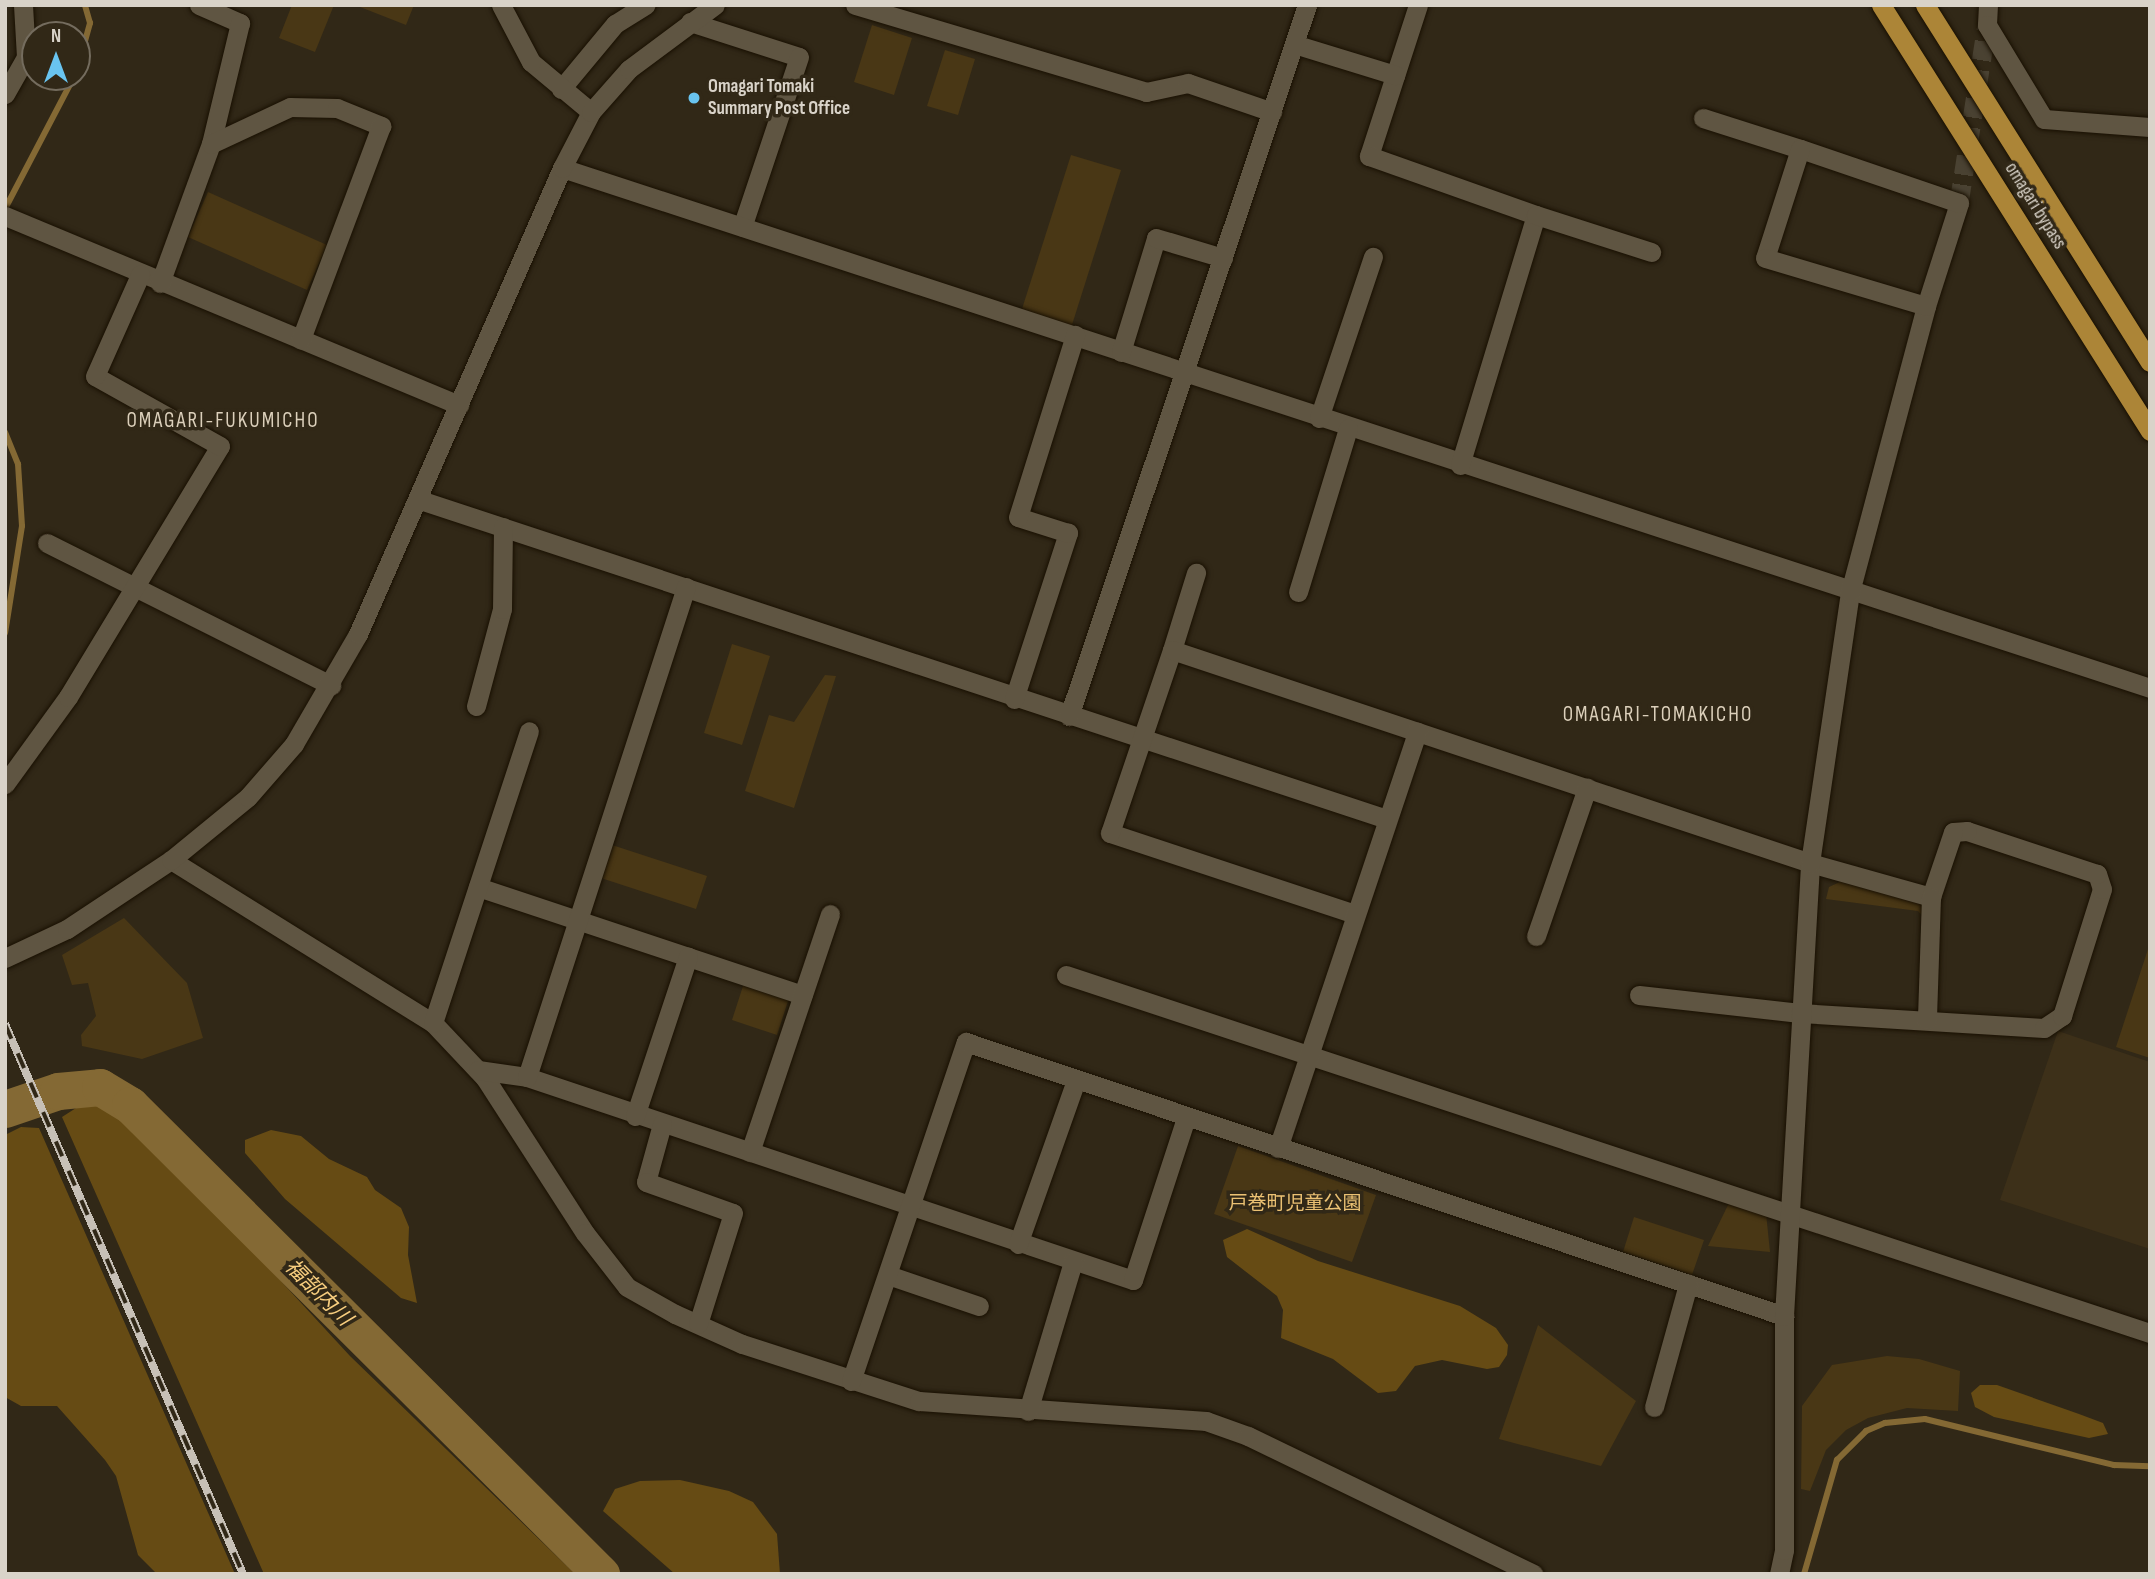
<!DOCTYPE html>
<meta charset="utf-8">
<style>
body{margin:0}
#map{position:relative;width:2155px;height:1579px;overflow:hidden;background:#312817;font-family:"Sofia Sans Condensed","Noto Sans JP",sans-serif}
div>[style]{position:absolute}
.built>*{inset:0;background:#3d3019}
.green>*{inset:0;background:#493715}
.forest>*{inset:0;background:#664b14}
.water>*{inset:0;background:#846934}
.stream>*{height:6px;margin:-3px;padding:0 3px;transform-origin:3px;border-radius:3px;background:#846934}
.river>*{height:37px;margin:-18.5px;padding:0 18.5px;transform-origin:18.5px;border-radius:18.5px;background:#846934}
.minor-tunnel>*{height:19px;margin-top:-9.5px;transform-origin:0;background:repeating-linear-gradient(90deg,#4a4232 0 19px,transparent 0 29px)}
.roads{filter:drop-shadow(0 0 2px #191002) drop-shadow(0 0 2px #191002)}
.minor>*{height:19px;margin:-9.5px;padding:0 9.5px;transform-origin:9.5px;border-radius:9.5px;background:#5f5542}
.tertiary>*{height:19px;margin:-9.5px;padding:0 9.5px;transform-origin:9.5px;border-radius:9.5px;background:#5f5542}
.trunk>*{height:19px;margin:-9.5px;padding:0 9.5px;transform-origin:9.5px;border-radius:9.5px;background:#ac8537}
.rail>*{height:8px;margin-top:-4px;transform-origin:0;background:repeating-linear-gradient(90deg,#312817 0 16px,#c7c0b6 0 32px);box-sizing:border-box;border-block:2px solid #c7c0b6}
.dots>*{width:19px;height:19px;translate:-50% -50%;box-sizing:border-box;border:4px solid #312817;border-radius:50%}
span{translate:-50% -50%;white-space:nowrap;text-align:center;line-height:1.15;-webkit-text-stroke:7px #312817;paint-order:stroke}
.poi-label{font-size:19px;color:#d9d3c9;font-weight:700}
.left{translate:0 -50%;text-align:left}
.street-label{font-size:19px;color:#d9d3c9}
.park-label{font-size:19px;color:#ebc173}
.neighbourhood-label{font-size:21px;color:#dcd0bb;letter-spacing:2px}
.water-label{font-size:21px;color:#f8ce7f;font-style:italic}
.frame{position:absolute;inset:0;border:7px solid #d9d3c9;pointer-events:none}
.north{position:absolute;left:21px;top:21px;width:70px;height:70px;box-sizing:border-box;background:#312817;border:2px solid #746c5e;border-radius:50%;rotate:0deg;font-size:19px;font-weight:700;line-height:28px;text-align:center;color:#d9d3c9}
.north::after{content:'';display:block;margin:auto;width:24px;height:32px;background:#69c4f0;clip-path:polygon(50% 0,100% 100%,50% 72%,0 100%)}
</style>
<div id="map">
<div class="built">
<i style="clip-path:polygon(2058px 1031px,2150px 1062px,2150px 1249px,2000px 1200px)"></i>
</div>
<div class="green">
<i style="clip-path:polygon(292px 5px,334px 5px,315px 52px,279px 38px)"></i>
<i style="clip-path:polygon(355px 5px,414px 5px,406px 25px)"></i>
<i style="clip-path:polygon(872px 25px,912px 38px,894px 95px,854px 82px)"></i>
<i style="clip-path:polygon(945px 50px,975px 59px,958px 115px,927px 106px)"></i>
<i style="clip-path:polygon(1071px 155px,1121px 170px,1071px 328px,1021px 312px)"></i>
<i style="clip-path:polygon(208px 192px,327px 245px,307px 290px,188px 237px)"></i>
<i style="clip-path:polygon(732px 644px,770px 656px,742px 745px,704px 733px)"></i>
<i style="clip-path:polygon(825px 675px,836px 676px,794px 808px,745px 791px,769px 715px,794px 722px)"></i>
<i style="clip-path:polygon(612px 845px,707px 876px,696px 909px,601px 878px)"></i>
<i style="clip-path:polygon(1842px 881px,1923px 904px,1924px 918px,1918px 911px,1826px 899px,1829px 887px)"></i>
<i style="clip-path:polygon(124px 918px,187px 983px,203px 1038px,142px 1059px,82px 1046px,81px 1035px,96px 1016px,88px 983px,72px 985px,62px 955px)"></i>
<i style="clip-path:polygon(2150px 943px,2150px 1058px,2116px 1047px)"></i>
<i style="clip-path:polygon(744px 983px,789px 998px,777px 1035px,732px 1020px)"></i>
<i style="clip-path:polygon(1238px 1146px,1376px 1195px,1352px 1262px,1214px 1214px)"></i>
<i style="clip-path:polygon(1729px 1203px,1766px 1213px,1770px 1252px,1708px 1246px)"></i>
<i style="clip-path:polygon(1634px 1217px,1704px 1240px,1692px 1275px,1623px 1252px)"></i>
<i style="clip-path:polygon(1538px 1325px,1636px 1401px,1601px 1466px,1499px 1439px)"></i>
<i style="clip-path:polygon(1887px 1356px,1919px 1359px,1960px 1371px,1958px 1411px,1907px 1408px,1868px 1418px,1846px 1430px,1826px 1450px,1810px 1491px,1801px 1489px,1802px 1406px,1832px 1365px)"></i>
</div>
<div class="forest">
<i style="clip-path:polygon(87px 1101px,123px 1110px,350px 1356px,575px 1574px,264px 1574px,62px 1117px)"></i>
<i style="clip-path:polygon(21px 1127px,39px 1128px,235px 1574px,155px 1572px,138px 1555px,116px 1476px,105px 1460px,57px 1406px,21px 1406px,5px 1397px,5px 1135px)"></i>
<i style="clip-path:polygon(271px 1130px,301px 1136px,329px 1159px,367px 1177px,375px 1190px,401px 1208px,409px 1227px,408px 1255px,417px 1303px,401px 1298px,285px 1199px,245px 1153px,245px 1140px)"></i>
<i style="clip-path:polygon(1247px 1229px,1318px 1261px,1460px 1306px,1496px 1328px,1508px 1345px,1507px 1355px,1499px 1367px,1487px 1369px,1442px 1360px,1415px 1366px,1396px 1391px,1378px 1393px,1333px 1359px,1281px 1338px,1283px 1310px,1277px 1296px,1227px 1257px,1223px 1240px)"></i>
<i style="clip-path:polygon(1980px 1385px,1997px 1385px,2079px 1414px,2103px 1423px,2108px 1434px,2089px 1438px,1994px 1417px,1975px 1407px,1971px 1393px)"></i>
<i style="clip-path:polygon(680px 1480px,729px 1491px,753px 1502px,777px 1534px,780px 1574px,675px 1574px,603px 1511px,615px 1489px,640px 1481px)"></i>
</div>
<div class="water">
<i style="clip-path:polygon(21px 1086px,33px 1111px,5px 1121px,5px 1097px)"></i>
</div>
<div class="stream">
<i style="left:77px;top:70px;width:49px;rotate:-74.5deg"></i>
<i style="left:90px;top:23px;width:19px;rotate:-106deg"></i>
<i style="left:7px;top:205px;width:144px;rotate:-62.4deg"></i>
<i style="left:5px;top:432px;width:35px;rotate:68deg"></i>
<i style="left:18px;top:464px;width:62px;rotate:86.3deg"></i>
<i style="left:22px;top:526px;width:108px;rotate:99deg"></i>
<i style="left:1804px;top:1574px;width:119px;rotate:-73.9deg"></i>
<i style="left:1837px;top:1460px;width:41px;rotate:-45deg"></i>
<i style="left:1866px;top:1431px;width:21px;rotate:-23deg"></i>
<i style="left:1885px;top:1423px;width:40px;rotate:-5.7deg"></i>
<i style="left:1925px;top:1419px;width:195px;rotate:13.7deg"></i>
<i style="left:2114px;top:1465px;width:36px;rotate:2deg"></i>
</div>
<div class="river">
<i style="left:5px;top:1109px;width:56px;rotate:-18.8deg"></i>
<i style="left:58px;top:1091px;width:42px;rotate:-5.4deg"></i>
<i style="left:100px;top:1087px;width:35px;rotate:31deg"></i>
<i style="left:130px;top:1105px;width:665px;rotate:44.88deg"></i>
</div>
<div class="minor-tunnel">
<i style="left:1959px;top:203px;width:180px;rotate:-81.1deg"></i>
</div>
<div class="roads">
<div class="minor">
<i style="left:199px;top:5px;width:45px;rotate:23.7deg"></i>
<i style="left:240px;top:23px;width:124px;rotate:103.5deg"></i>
<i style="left:855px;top:5px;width:304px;rotate:16.6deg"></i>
<i style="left:1146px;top:92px;width:43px;rotate:-12.1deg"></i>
<i style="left:1188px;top:83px;width:89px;rotate:19deg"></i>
<i style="left:1418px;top:5px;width:159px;rotate:108deg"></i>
<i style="left:1369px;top:156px;width:177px;rotate:19.5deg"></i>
<i style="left:1988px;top:5px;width:20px;rotate:93deg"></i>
<i style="left:1987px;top:25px;width:110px;rotate:58.8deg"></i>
<i style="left:2044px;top:119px;width:106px;rotate:4.3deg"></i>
<i style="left:690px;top:22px;width:114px;rotate:17.8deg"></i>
<i style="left:799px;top:57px;width:179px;rotate:108.5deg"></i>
<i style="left:1294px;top:44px;width:106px;rotate:17.1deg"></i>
<i style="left:561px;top:89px;width:85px;rotate:-50.3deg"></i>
<i style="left:615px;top:24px;width:36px;rotate:-32deg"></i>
<i style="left:5px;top:94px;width:43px;rotate:-60.4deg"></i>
<i style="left:26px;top:57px;width:52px;rotate:-93.3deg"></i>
<i style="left:1703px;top:118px;width:102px;rotate:17.7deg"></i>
<i style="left:562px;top:168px;width:1671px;rotate:18.13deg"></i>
<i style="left:5px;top:216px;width:492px;rotate:22.6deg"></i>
<i style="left:160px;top:283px;width:148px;rotate:-69.9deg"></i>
<i style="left:211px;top:144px;width:87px;rotate:-25.1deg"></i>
<i style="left:290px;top:107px;width:47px;rotate:1.2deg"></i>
<i style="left:337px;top:108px;width:48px;rotate:22.2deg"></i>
<i style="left:381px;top:126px;width:228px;rotate:110.6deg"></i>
<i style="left:1121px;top:352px;width:119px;rotate:-72.9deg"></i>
<i style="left:1156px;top:238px;width:70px;rotate:16.6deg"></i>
<i style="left:1319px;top:418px;width:170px;rotate:-71.5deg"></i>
<i style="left:1460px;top:465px;width:261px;rotate:-73.1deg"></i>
<i style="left:1536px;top:215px;width:121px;rotate:17.8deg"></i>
<i style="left:420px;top:500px;width:1018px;rotate:18.26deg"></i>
<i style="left:47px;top:543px;width:318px;rotate:26.6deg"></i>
<i style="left:1298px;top:592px;width:171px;rotate:-73deg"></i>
<i style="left:1172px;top:650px;width:81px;rotate:-72.7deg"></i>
<i style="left:1014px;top:699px;width:175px;rotate:-72deg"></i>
<i style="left:1068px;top:533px;width:52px;rotate:-162.3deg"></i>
<i style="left:1018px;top:517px;width:191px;rotate:-72.6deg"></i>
<i style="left:476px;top:706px;width:100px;rotate:-75deg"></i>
<i style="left:502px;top:609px;width:82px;rotate:-89.3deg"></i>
<i style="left:1069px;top:716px;width:750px;rotate:-71.49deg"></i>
<i style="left:5px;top:784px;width:107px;rotate:-54.1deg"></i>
<i style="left:68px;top:697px;width:293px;rotate:-58.8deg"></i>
<i style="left:220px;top:446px;width:143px;rotate:-150.8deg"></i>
<i style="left:95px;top:376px;width:111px;rotate:-66deg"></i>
<i style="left:171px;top:860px;width:309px;rotate:31.9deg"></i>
<i style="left:433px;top:1023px;width:76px;rotate:46.6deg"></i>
<i style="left:485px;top:1078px;width:184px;rotate:57.2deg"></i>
<i style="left:585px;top:1233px;width:68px;rotate:52.1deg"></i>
<i style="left:627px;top:1287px;width:55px;rotate:29.4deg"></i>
<i style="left:675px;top:1314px;width:73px;rotate:24.1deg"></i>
<i style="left:742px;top:1344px;width:186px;rotate:17.9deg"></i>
<i style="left:919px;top:1401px;width:288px;rotate:4deg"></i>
<i style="left:1206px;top:1421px;width:45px;rotate:19.7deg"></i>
<i style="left:1248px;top:1436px;width:317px;rotate:25.8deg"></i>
<i style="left:478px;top:887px;width:342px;rotate:18.4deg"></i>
<i style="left:1355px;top:914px;width:258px;rotate:-161.7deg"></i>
<i style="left:1110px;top:833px;width:193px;rotate:-71.3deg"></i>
<i style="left:1172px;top:650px;width:673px;rotate:18.46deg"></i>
<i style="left:1810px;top:863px;width:126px;rotate:15.7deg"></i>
<i style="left:1536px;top:936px;width:157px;rotate:-71deg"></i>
<i style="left:5px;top:958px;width:68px;rotate:-25.1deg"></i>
<i style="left:67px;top:929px;width:125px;rotate:-33.6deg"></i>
<i style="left:171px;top:860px;width:99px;rotate:-39.3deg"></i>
<i style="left:248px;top:797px;width:70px;rotate:-49deg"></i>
<i style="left:294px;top:744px;width:127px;rotate:-59.8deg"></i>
<i style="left:358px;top:634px;width:509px;rotate:-66.36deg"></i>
<i style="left:562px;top:168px;width:63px;rotate:-62.6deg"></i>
<i style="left:591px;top:112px;width:78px;rotate:-140.2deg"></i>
<i style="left:531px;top:62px;width:64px;rotate:-117.8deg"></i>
<i style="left:1066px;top:975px;width:1142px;rotate:18.28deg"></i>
<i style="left:1639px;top:995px;width:162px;rotate:6.4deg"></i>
<i style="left:1800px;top:1013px;width:244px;rotate:3.5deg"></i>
<i style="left:2044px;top:1028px;width:22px;rotate:-34deg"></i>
<i style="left:2062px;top:1016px;width:133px;rotate:-72.5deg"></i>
<i style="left:2102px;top:889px;width:16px;rotate:-108deg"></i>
<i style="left:2097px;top:874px;width:137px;rotate:-161.7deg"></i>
<i style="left:1967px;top:831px;width:14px;rotate:176deg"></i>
<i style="left:1953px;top:832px;width:69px;rotate:108.7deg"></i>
<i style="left:1931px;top:897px;width:123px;rotate:91.9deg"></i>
<i style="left:433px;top:1023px;width:307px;rotate:-71.8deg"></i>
<i style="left:478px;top:1070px;width:49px;rotate:8.1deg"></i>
<i style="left:527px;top:1077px;width:639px;rotate:18.52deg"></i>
<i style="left:1133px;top:1280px;width:170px;rotate:-71.9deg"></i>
<i style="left:527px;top:1077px;width:515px;rotate:-72.02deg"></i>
<i style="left:635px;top:1116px;width:168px;rotate:-71.6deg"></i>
<i style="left:662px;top:1124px;width:60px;rotate:105.4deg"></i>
<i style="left:646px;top:1182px;width:92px;rotate:19.6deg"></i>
<i style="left:733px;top:1213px;width:116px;rotate:107.5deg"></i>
<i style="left:1278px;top:1148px;width:439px;rotate:-71.5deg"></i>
<i style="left:750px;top:1152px;width:251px;rotate:-71.4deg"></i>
<i style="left:1018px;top:1244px;width:174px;rotate:-70.5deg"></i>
<i style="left:888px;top:1275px;width:96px;rotate:18.8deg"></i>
<i style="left:851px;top:1381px;width:358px;rotate:-71.3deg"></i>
<i style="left:966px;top:1042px;width:863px;rotate:18.52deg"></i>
<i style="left:1654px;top:1407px;width:128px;rotate:-74.5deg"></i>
<i style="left:1028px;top:1411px;width:156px;rotate:-73.2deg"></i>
<i style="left:1779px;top:1574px;width:25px;rotate:-78deg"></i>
<i style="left:1784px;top:1550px;width:234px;rotate:-90deg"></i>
<i style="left:1784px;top:1316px;width:454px;rotate:-86.7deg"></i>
<i style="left:1810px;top:863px;width:274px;rotate:-81.6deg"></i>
<i style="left:1850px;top:592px;width:296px;rotate:-75.1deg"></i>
<i style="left:1926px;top:306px;width:108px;rotate:-72.2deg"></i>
<i style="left:1959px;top:203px;width:168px;rotate:-161.2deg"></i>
<i style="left:1800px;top:149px;width:114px;rotate:107.8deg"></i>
<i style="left:1765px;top:258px;width:168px;rotate:16.6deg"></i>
</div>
<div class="tertiary">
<i style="left:591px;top:112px;width:57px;rotate:-48.5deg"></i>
<i style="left:629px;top:69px;width:107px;rotate:-36.7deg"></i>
</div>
<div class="trunk">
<i style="left:1881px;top:5px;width:504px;rotate:57.73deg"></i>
<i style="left:1925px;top:5px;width:422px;rotate:57.8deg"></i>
</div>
</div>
<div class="rail">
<i style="left:5px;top:1024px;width:599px;rotate:66.6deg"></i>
</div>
<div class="dots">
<i style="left:694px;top:98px;background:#69c4f0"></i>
</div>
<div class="poi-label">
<span class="left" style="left:708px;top:98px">Omagari Tomaki<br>Summary Post Office</span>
</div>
<div class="street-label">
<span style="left:2035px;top:206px;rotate:58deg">omagari bypass</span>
</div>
<div class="park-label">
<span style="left:1295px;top:1204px">戸巻町児童公園</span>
</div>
<div class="neighbourhood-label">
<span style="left:223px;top:421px">OMAGARI-FUKUMICHO</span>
<span style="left:1658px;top:715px">OMAGARI-TOMAKICHO</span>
</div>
<div class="water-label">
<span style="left:318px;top:1293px;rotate:45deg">福部内川</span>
</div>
<div class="frame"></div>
<div class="north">N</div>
</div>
